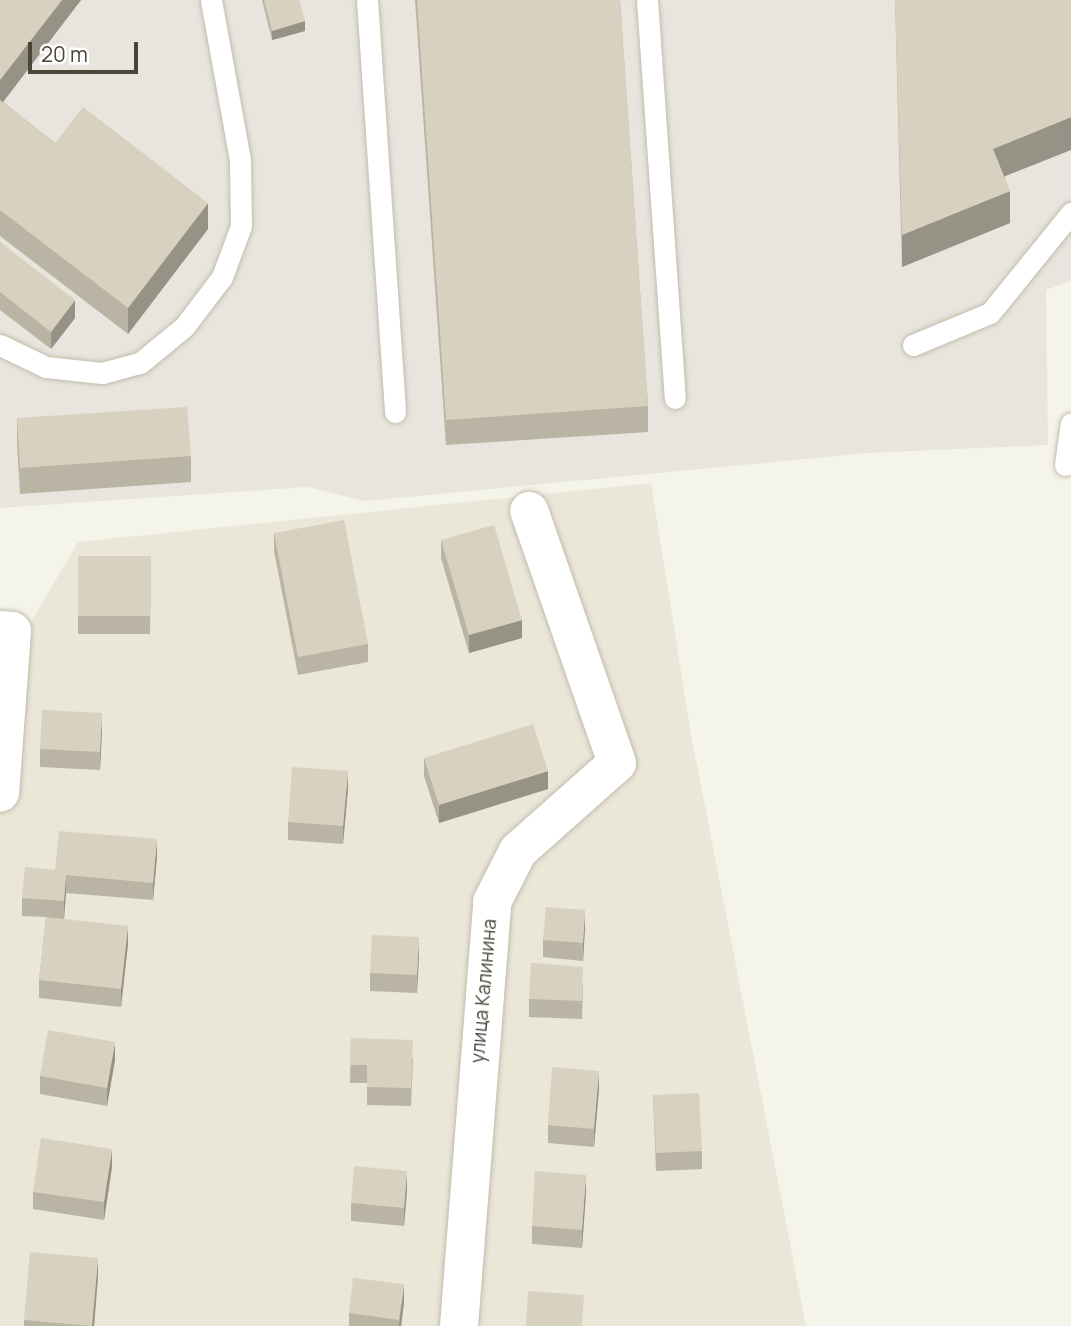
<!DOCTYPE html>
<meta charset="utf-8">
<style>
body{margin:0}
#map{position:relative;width:1071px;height:1326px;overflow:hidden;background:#f5f4ea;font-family:Manrope,sans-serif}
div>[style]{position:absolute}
.residential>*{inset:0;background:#eae6d8}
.industrial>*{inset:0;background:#e8e5de}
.roads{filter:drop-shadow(0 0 2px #c2bdac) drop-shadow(0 0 2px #c2bdac)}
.lane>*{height:21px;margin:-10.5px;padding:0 10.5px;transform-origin:10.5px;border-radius:10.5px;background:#fff}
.street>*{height:38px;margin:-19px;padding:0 19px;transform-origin:19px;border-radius:19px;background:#fff}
.wall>*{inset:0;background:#bab4a4}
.shaded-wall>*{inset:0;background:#979286}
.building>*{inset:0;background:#d8d1bf}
span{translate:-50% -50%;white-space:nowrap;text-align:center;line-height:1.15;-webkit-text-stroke:7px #fff;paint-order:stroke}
.street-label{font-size:19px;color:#4a4537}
.scale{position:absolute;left:28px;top:42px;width:110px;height:32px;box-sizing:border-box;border:4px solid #4a4537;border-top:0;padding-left:9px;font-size:21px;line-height:24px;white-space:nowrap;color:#4a4537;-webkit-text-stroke:5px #fff;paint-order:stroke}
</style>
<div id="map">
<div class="residential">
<i style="clip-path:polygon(651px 483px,691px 734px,806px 1326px,0 1326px,0 665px,6px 665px,78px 542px)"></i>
</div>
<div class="industrial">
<i style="clip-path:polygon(0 0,1071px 0,1071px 281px,1046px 290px,1048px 445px,868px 453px,365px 501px,307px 487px,0 508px)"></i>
</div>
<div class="roads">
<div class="lane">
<i style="left:367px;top:0;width:413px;rotate:86.1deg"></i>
<i style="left:647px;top:0;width:399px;rotate:86deg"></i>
<i style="left:0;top:345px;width:51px;rotate:25.6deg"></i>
<i style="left:46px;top:367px;width:56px;rotate:6.1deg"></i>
<i style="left:102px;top:373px;width:39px;rotate:-15deg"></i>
<i style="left:140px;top:363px;width:57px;rotate:-39.3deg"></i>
<i style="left:184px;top:327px;width:63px;rotate:-52.8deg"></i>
<i style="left:222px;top:277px;width:54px;rotate:-69.6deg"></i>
<i style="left:241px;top:226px;width:66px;rotate:-90.9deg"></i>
<i style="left:240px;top:160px;width:163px;rotate:-100.3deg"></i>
<i style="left:913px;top:345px;width:83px;rotate:-22.6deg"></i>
<i style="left:990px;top:313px;width:129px;rotate:-51deg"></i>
<i style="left:1065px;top:465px;width:42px;rotate:-81.9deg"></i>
</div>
<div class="street">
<i style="left:0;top:630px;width:12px;rotate:5deg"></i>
<i style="left:12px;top:631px;width:162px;rotate:94.2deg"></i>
<i style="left:459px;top:1326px;width:425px;rotate:-85.5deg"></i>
<i style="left:492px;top:902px;width:57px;rotate:-63deg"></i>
<i style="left:518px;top:851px;width:132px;rotate:-41.6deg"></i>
<i style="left:617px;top:763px;width:267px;rotate:-109.2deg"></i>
</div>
</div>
<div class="wall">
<i style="clip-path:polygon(0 0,81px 0,3px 102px,55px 143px,208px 229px,128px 334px,0 236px)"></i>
<i style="clip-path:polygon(262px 0,299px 0,305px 31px,272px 40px)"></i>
<i style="clip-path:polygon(415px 0,620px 0,648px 406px,648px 432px,446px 445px)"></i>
<i style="clip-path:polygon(895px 0,1071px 0,1005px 177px,1010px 223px,902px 267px)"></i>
<i style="clip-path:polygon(0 242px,75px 318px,51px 349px,0 310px)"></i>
<i style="clip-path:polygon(17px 418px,191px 456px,191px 482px,20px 494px,17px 444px)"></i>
<i style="clip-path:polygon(274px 533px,368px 644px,368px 662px,298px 675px,274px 551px)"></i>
<i style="clip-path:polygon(441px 540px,522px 638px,469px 653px,441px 558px)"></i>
<i style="clip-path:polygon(78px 556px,151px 556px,150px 634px,78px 634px)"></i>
<i style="clip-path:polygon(102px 731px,100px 770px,40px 767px,40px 749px)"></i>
<i style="clip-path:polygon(424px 758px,548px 789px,439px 823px,424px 776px)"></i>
<i style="clip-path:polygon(348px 789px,343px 844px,288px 840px,288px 822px)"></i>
<i style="clip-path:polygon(157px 857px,153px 900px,66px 893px,64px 919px,128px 944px,121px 1007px,39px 998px,39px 980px,46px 917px,22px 916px,22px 898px,55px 870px)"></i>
<i style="clip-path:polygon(585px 928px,583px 961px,543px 957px,543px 940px)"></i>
<i style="clip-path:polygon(419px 955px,417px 993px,370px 991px,370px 973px)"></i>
<i style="clip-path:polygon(583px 985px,582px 1019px,529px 1017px,529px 999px)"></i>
<i style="clip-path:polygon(351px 1038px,413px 1058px,411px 1106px,367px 1105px,367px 1083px,350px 1083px)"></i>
<i style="clip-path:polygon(115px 1060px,107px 1106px,40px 1094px,40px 1076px)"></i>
<i style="clip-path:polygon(599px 1089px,594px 1147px,548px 1143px,548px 1125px)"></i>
<i style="clip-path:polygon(653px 1095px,702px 1151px,702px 1169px,656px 1171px)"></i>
<i style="clip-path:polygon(112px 1167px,104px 1220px,33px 1209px,33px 1192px)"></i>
<i style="clip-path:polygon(407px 1189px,404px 1226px,351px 1221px,351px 1203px)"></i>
<i style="clip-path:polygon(586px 1193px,582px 1248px,532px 1244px,532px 1226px)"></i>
<i style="clip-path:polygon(98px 1276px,94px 1326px,24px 1326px,24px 1320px)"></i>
<i style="clip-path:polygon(404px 1302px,401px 1326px,349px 1326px,349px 1313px)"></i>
</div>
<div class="shaded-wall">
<i style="clip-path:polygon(62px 0,81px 0,0 106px,0 80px)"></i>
<i style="clip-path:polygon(305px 21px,305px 31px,272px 40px,272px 31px)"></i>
<i style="clip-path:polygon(1071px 117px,1071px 150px,993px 181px,993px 149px)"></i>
<i style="clip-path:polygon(1010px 191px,1010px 223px,902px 267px,902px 235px)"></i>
<i style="clip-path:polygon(208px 203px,208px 229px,128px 334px,128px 308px)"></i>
<i style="clip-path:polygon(75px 300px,75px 318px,51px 349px,51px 332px)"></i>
<i style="clip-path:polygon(522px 620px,522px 638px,469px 653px,469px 635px)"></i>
<i style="clip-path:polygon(102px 713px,102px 731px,100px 770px,100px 752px)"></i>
<i style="clip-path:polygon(348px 771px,348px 789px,343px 844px,343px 826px)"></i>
<i style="clip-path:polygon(548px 771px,548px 789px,439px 823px,439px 805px)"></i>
<i style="clip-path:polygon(157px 839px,157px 857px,153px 900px,153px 883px)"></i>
<i style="clip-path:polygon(66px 875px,66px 893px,64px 919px,64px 901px)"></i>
<i style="clip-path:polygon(585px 910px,585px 928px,583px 961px,583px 943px)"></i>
<i style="clip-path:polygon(128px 926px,128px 944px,121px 1007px,121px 989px)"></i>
<i style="clip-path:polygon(419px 937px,419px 955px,417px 993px,417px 975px)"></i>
<i style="clip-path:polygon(115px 1042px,115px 1060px,107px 1106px,107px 1088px)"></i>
<i style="clip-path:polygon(599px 1071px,599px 1089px,594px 1147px,594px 1129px)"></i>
<i style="clip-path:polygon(112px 1149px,112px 1167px,104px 1220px,104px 1202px)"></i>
<i style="clip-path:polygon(407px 1171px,407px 1189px,404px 1226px,404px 1208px)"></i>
<i style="clip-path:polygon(586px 1175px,586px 1193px,582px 1248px,582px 1230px)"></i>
<i style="clip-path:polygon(98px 1258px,98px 1276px,94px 1326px,92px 1326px)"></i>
<i style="clip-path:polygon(404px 1284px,404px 1302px,401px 1326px,399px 1326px)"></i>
</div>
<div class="building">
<i style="clip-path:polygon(0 0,62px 0,0 80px)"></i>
<i style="clip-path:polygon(264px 0,299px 0,305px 21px,272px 31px)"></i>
<i style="clip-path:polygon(417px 0,620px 0,648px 406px,446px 420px)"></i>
<i style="clip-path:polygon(895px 0,1071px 0,1071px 117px,993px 149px,1010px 191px,902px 235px)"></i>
<i style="clip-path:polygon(0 100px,55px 143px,83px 107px,208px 203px,128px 308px,0 210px)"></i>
<i style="clip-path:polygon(0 242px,75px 300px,51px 332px,0 292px)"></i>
<i style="clip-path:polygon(187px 407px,191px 456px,20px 468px,17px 418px)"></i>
<i style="clip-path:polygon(344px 520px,368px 644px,298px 657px,274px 533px)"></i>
<i style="clip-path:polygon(494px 525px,522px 620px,469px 635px,441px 540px)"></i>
<i style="clip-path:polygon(78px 556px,151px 556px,150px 616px,78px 616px)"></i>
<i style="clip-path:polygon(42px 710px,102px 713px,100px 752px,40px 749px)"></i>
<i style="clip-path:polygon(533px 724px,548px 771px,439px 805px,424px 758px)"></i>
<i style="clip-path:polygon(292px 767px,348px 771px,343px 826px,288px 822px)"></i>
<i style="clip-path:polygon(59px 831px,157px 839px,153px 883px,66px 875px,64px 901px,22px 898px,25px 867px,55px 870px)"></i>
<i style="clip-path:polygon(546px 907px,585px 910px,583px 943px,543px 940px)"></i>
<i style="clip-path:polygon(46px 917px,128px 926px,121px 989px,39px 980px)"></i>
<i style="clip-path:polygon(372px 935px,419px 937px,417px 975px,370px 973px)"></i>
<i style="clip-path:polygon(531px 963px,583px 967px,582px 1001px,529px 999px)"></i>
<i style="clip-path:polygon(48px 1030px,115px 1042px,107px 1088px,40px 1076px)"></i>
<i style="clip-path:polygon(351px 1038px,413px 1040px,411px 1088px,367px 1087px,367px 1065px,350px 1065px)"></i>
<i style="clip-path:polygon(552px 1067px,599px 1071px,594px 1129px,548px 1125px)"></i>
<i style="clip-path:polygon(699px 1093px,702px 1151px,656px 1153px,653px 1095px)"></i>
<i style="clip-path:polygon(41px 1138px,112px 1149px,104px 1202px,33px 1192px)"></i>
<i style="clip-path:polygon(354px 1166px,407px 1171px,404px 1208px,351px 1203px)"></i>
<i style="clip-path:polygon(535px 1171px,586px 1175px,582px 1230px,532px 1226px)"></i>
<i style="clip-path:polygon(30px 1252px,98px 1258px,92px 1326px,24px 1320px)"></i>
<i style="clip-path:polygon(353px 1278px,404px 1284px,399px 1320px,349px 1313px)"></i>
<i style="clip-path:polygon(528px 1291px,584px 1295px,582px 1326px,526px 1326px)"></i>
</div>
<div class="street-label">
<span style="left:484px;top:991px;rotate:-85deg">улица Калинина</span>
</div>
<div class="scale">20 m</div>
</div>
